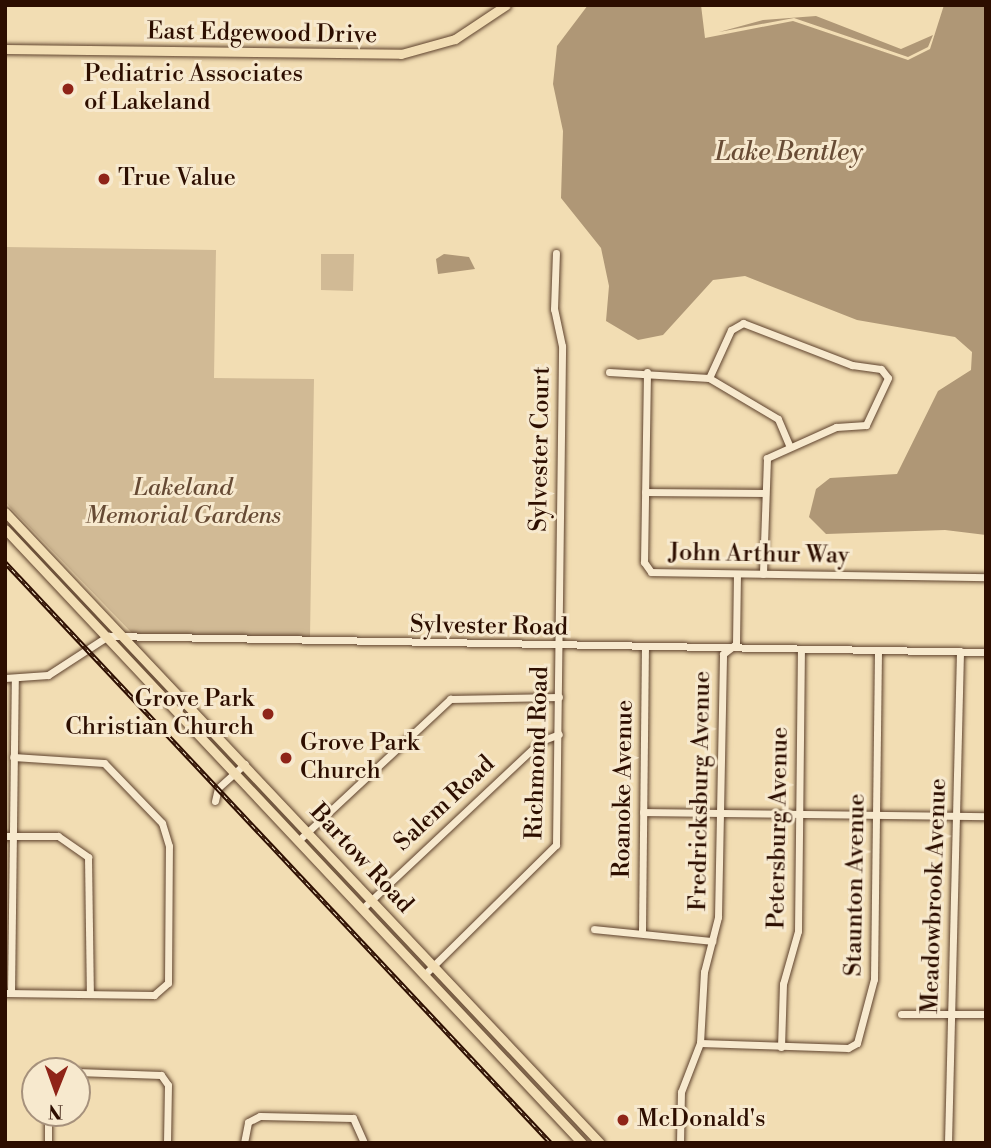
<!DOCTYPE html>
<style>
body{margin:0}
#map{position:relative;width:991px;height:1148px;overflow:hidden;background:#f2ddb3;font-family:"Libre Bodoni",serif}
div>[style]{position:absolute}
.green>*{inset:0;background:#d1ba95}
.water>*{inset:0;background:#af9776}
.roads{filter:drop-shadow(0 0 2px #5e422d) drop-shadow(0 0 2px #5e422d)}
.minor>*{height:7px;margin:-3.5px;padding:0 3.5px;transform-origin:3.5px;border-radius:3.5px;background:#f7e9ce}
.major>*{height:9px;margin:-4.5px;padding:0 4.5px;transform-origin:4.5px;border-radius:4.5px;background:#f2ddb3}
.rail>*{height:4.5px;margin-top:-2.25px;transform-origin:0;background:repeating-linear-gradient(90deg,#f7e9ce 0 5px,#2d0e00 0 10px);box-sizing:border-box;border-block:2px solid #2d0e00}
.dots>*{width:19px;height:19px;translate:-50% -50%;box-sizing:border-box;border:4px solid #f7e9ce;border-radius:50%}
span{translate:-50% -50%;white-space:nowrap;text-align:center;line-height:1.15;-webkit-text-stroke:6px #f7e9ce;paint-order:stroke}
.street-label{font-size:24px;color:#2d0e00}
.poi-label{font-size:24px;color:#2d0e00}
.left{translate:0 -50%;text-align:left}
.right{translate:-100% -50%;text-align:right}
.park-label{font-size:24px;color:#664a34;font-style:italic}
.water-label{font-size:26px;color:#684c35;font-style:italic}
.frame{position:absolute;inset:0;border:7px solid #2d0e00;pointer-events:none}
.north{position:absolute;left:21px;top:1057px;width:70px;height:70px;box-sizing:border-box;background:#f7e9ce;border:2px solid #a6917c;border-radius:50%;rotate:181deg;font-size:19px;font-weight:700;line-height:28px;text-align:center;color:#2d0e00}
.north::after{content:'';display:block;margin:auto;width:24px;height:32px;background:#8f2418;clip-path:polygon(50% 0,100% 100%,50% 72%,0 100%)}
</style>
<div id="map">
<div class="green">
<i style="clip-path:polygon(5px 247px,216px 250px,214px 378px,314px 379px,310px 638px,133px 634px,5px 502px)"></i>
<i style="clip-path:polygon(321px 254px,354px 254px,353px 291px,321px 290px)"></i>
</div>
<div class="water">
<i style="clip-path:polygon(588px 5px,701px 5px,705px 38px,793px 21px,908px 60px,930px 49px,944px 5px,986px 5px,986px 535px,945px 530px,826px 534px,809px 517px,816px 489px,830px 478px,897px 474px,938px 391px,971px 370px,972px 352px,955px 337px,857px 320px,745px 276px,713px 280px,663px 335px,638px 340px,606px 321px,609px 286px,601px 248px,561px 198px,563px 131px,553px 84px,557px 46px)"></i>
<i style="clip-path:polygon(816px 16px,901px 49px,933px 35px,928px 47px,908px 57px,794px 18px,719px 32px,763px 20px)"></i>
<i style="clip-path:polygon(444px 254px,469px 257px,475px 269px,438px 274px,436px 259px)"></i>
</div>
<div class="roads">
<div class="minor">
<i style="left:609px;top:372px;width:100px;rotate:3.4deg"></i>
<i style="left:709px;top:378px;width:80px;rotate:30.7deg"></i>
<i style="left:778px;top:419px;width:30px;rotate:67deg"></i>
<i style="left:647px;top:372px;width:190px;rotate:90.9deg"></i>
<i style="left:644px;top:562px;width:12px;rotate:55deg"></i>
<i style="left:651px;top:572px;width:335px;rotate:0.9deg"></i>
<i style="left:709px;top:378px;width:53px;rotate:-65.4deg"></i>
<i style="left:731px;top:330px;width:14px;rotate:-30deg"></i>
<i style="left:743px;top:323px;width:117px;rotate:21.1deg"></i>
<i style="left:852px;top:365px;width:29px;rotate:8deg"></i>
<i style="left:881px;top:369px;width:11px;rotate:52deg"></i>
<i style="left:888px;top:378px;width:52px;rotate:115.1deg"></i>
<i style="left:866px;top:425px;width:30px;rotate:176deg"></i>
<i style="left:836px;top:427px;width:76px;rotate:155.8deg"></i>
<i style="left:767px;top:458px;width:116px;rotate:92deg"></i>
<i style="left:645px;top:492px;width:118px;rotate:0.5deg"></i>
<i style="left:5px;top:678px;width:43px;rotate:-4deg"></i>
<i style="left:48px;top:675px;width:72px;rotate:-33deg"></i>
<i style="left:108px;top:636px;width:878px;rotate:1.04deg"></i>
<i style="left:215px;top:801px;width:13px;rotate:-77deg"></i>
<i style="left:218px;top:788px;width:36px;rotate:-42deg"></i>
<i style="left:643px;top:812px;width:343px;rotate:0.7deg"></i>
<i style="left:5px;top:836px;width:53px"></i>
<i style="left:58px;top:836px;width:37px;rotate:35deg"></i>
<i style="left:88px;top:857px;width:137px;rotate:89.2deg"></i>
<i style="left:299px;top:840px;width:207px;rotate:-43deg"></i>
<i style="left:450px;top:699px;width:109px;rotate:-1.1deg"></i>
<i style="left:363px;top:908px;width:244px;rotate:-43.2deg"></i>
<i style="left:541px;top:741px;width:19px;rotate:-21deg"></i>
<i style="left:594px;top:929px;width:119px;rotate:5.8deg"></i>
<i style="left:642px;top:930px;width:282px;rotate:-89.4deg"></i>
<i style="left:425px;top:974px;width:184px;rotate:-44.6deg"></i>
<i style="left:556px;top:845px;width:499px;rotate:-89.3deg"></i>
<i style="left:562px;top:346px;width:38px;rotate:-102deg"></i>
<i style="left:554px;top:309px;width:56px;rotate:-88deg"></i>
<i style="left:5px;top:993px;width:149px;rotate:0.8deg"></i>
<i style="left:154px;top:995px;width:18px;rotate:-41deg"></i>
<i style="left:168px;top:983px;width:137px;rotate:-89.6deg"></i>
<i style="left:169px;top:846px;width:24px;rotate:-107deg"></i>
<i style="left:162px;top:823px;width:83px;rotate:-134deg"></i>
<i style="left:104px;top:763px;width:91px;rotate:-176.2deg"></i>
<i style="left:11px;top:993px;width:315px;rotate:-89.3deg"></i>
<i style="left:901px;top:1014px;width:85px"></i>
<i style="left:700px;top:1043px;width:148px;rotate:1.9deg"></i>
<i style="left:848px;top:1048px;width:10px;rotate:-29deg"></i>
<i style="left:857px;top:1043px;width:66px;rotate:-75.1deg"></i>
<i style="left:874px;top:979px;width:329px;rotate:-89.3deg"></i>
<i style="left:781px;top:1047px;width:63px;rotate:-88.2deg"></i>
<i style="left:783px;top:984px;width:55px;rotate:-74.2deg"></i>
<i style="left:798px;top:931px;width:282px;rotate:-89.4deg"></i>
<i style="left:77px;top:1072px;width:84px;rotate:2deg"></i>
<i style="left:161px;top:1075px;width:12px;rotate:55deg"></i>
<i style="left:168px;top:1085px;width:58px;rotate:91deg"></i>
<i style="left:48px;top:1113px;width:30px;rotate:90deg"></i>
<i style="left:244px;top:1143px;width:21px;rotate:-79deg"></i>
<i style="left:248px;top:1122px;width:13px;rotate:-27deg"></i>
<i style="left:260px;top:1116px;width:93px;rotate:1.2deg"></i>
<i style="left:353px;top:1118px;width:27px;rotate:66deg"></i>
<i style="left:680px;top:1143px;width:51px;rotate:-88.9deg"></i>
<i style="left:681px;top:1092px;width:53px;rotate:-68.8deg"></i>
<i style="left:700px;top:1043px;width:71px;rotate:-86.8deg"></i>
<i style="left:704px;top:972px;width:57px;rotate:-75.7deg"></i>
<i style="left:718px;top:917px;width:263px;rotate:-88.9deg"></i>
<i style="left:723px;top:654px;width:16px;rotate:-38deg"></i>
<i style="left:736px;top:644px;width:70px;rotate:-89.2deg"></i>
<i style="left:948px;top:1143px;width:492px;rotate:-88.6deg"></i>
</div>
<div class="major">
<i style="left:5px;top:49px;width:396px;rotate:0.7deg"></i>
<i style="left:401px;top:54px;width:56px;rotate:-15.5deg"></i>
<i style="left:455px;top:39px;width:61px;rotate:-33.7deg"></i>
<i style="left:5px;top:512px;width:867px;rotate:46.68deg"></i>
<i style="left:5px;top:529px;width:843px;rotate:46.78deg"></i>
</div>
</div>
<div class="rail">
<i style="left:5px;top:562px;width:797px;rotate:46.78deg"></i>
</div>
<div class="dots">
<i style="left:68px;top:89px;background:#8f2418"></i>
<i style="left:104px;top:179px;background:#8f2418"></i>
<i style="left:268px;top:714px;background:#8f2418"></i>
<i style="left:286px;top:758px;background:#8f2418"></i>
<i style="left:623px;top:1120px;background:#8f2418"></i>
</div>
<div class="street-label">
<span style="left:262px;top:34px;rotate:1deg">East Edgewood Drive</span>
<span style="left:541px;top:449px;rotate:-89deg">Sylvester Court</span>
<span style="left:759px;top:555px;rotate:1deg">John Arthur Way</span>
<span style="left:489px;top:627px;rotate:1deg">Sylvester Road</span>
<span style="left:538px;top:753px;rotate:-88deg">Richmond Road</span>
<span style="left:624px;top:789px;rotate:-89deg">Roanoke Avenue</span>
<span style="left:701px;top:791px;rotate:-89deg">Fredricksburg Avenue</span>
<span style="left:445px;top:804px;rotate:-43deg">Salem Road</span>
<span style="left:779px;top:828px;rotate:-89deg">Petersburg Avenue</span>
<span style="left:361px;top:859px;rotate:47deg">Bartow Road</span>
<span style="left:856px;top:885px;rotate:-89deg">Staunton Avenue</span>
<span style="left:935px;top:896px;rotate:-88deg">Meadowbrook Avenue</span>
</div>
<div class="poi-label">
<span class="left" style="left:84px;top:89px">Pediatric Associates<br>of Lakeland</span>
<span class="left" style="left:118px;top:179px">True Value</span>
<span class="right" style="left:254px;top:714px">Grove Park<br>Christian Church</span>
<span class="left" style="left:300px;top:758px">Grove Park<br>Church</span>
<span class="left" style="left:637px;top:1120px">McDonald's</span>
</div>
<div class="park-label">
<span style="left:183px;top:503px">Lakeland<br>Memorial Gardens</span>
</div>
<div class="water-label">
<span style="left:789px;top:153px">Lake Bentley</span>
</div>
<div class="frame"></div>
<div class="north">N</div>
</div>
